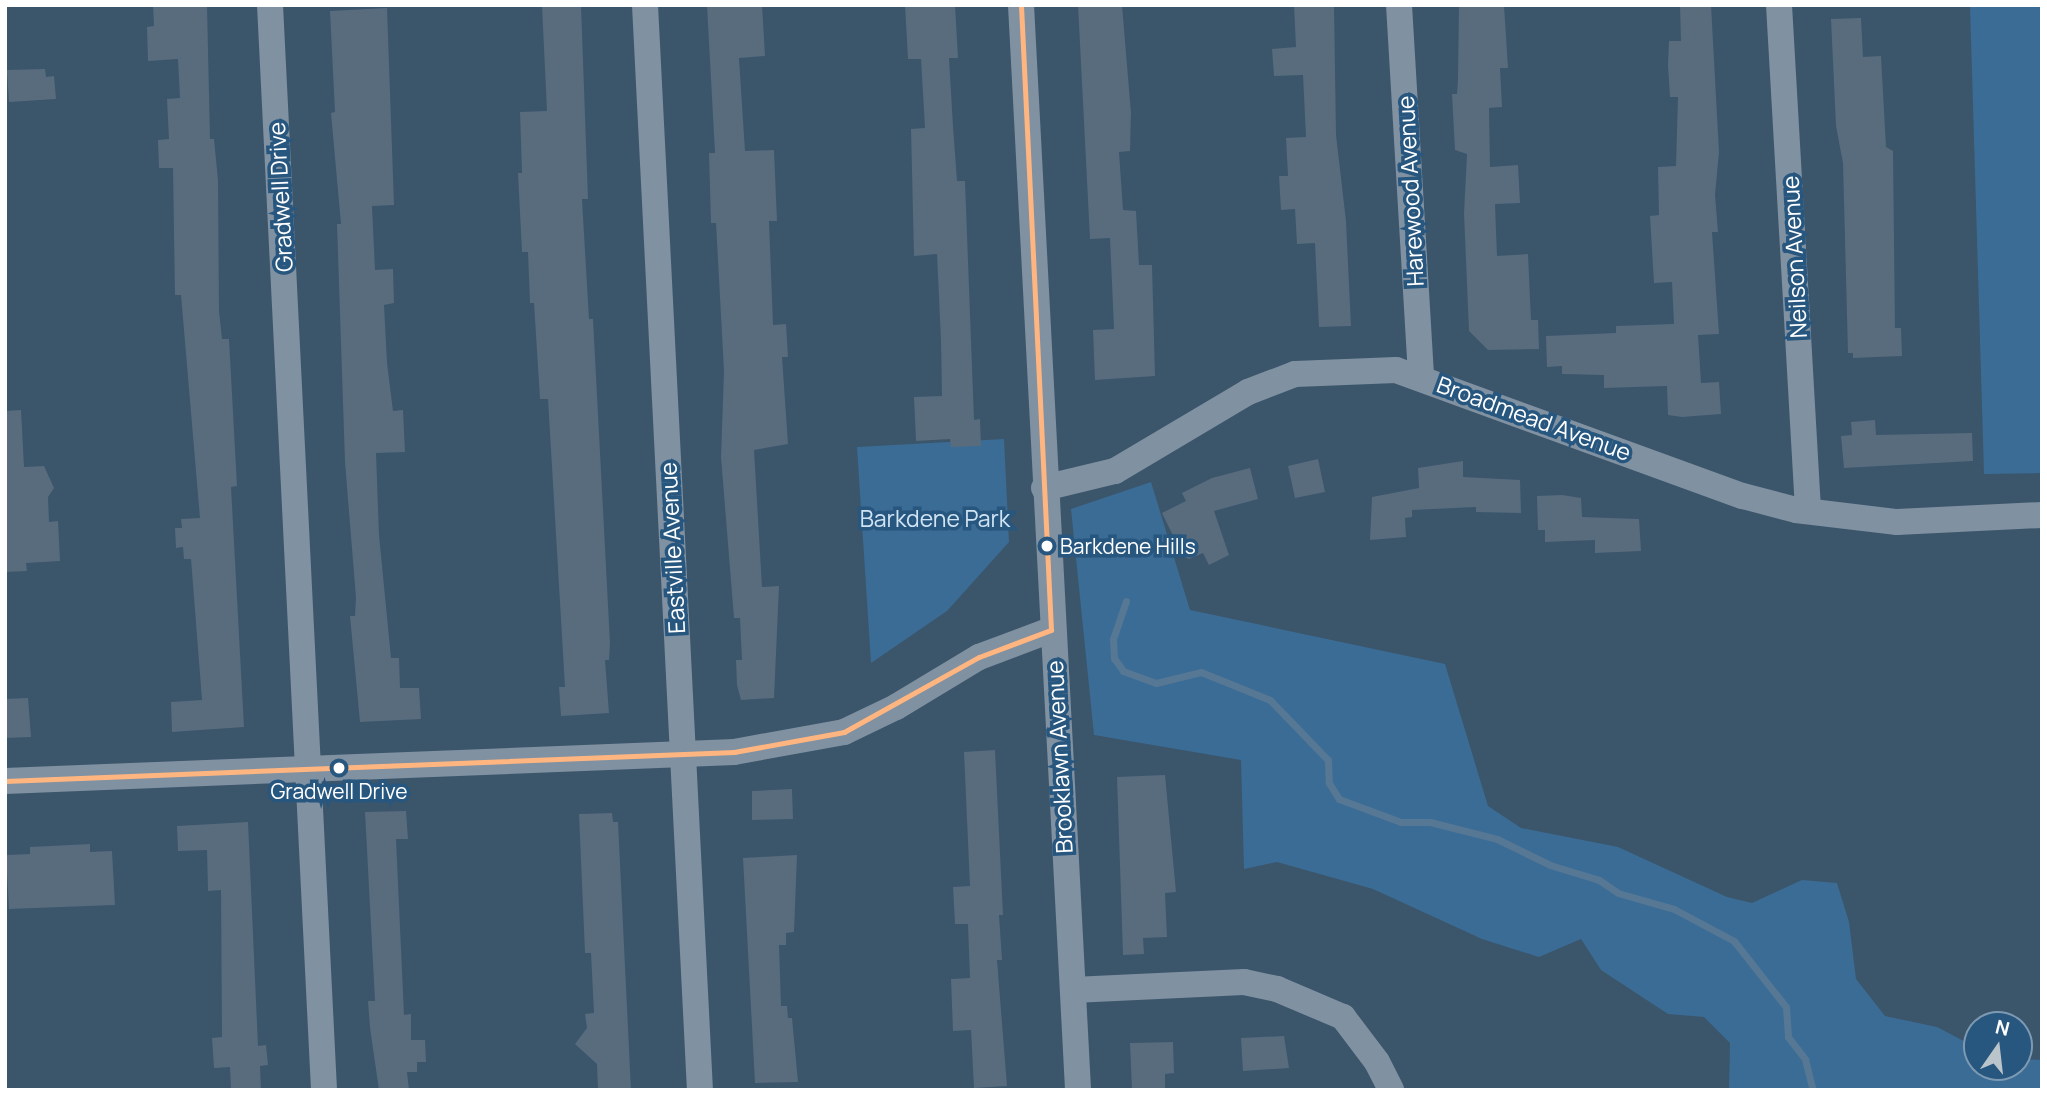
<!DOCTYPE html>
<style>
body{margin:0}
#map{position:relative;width:2047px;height:1095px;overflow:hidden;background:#3b556b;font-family:Manrope,sans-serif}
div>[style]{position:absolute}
.green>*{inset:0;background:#3b6c95}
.stream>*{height:7px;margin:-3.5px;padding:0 3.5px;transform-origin:3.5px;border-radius:3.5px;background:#577894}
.building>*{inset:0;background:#586c7e}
.minor>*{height:26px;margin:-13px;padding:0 13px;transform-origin:13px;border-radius:13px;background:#8091a1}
.bus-1>*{height:5px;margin:-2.5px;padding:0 2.5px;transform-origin:2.5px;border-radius:2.5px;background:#ffb580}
.dots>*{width:19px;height:19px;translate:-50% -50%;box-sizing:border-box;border:4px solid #27567f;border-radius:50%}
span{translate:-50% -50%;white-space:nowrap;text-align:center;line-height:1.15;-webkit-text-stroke:7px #27567f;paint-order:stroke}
.bus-label{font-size:21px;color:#fff}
.left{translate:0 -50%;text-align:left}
.street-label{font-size:23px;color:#fff}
.park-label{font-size:23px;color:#d0e4f4}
.frame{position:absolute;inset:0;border:7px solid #fff;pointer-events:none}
.north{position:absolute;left:1963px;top:1011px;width:70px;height:70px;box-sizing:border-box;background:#27567f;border:2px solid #7d9ab2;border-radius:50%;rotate:14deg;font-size:19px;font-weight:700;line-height:28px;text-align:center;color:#fff}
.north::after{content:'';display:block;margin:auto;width:24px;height:32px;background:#bac4cb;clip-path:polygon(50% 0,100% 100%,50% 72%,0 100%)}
</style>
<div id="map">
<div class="green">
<i style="clip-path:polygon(1970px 5px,2042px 5px,2042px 473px,1984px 474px)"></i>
<i style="clip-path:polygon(1004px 439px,1009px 542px,947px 611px,871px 663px,857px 447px)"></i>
<i style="clip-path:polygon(1151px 482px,1190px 610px,1445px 664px,1488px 806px,1521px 828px,1618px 847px,1727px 897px,1752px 903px,1802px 880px,1837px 883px,1849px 922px,1856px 979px,1885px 1016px,1937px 1027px,1977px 1048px,1977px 1067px,2019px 1067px,2019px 1059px,2042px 1060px,2042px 1090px,1729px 1090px,1730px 1043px,1704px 1017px,1668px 1014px,1601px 970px,1581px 939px,1539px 957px,1482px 939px,1373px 889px,1277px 862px,1244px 869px,1241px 760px,1094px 735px,1071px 509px)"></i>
</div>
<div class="stream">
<i style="left:1126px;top:601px;width:40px;rotate:108.9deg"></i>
<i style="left:1113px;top:639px;width:19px;rotate:87deg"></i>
<i style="left:1114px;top:658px;width:16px;rotate:55deg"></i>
<i style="left:1123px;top:671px;width:35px;rotate:20deg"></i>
<i style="left:1156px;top:683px;width:46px;rotate:-13.7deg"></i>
<i style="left:1201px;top:672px;width:74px;rotate:22.1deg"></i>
<i style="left:1270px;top:700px;width:83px;rotate:46deg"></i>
<i style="left:1328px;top:760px;width:23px;rotate:88deg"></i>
<i style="left:1329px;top:783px;width:19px;rotate:58deg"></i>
<i style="left:1339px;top:799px;width:66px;rotate:20.4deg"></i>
<i style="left:1401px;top:822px;width:29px"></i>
<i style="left:1430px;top:822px;width:69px;rotate:14.2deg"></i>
<i style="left:1497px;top:839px;width:59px;rotate:26.1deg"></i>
<i style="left:1550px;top:865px;width:51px;rotate:17deg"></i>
<i style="left:1599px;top:880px;width:23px;rotate:34deg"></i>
<i style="left:1618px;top:893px;width:58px;rotate:15.9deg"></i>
<i style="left:1674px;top:909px;width:68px;rotate:28.1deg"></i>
<i style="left:1734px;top:941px;width:84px;rotate:51.8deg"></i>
<i style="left:1786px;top:1007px;width:30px;rotate:86deg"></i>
<i style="left:1788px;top:1037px;width:28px;rotate:52deg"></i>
<i style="left:1805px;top:1059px;width:32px;rotate:76deg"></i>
</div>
<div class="building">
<i style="clip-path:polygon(153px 5px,207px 5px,210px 139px,214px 139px,218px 180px,219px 311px,222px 339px,229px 339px,237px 486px,231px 487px,244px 727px,172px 732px,171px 702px,202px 700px,191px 559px,184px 559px,183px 547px,176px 548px,175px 528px,182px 528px,181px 519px,200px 518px,181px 295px,175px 295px,173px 168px,159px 168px,158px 140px,169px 139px,167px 99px,180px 98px,178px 59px,148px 61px,147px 27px,154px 26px)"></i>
<i style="clip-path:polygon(581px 5px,588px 199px,582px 199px,589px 319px,593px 319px,610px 643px,609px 660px,605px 660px,609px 713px,561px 716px,559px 687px,565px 687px,548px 399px,540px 399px,534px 303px,530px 303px,528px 252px,522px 252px,518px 173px,522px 173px,520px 112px,547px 111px,542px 6px)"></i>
<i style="clip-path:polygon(707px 5px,762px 5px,765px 56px,739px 58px,745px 151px,774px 150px,777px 221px,769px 221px,773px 325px,786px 324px,788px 357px,782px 357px,788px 444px,754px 450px,762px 587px,779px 586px,774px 698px,741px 700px,737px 685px,736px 660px,742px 660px,740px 618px,734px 618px,721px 457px,724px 371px,716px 223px,711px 223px,709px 153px,715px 153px)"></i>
<i style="clip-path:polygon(905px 5px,955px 5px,958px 58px,949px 58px,953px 126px,957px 181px,965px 181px,974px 420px,980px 419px,981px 446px,951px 447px,950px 439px,916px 441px,914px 397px,942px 396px,941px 341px,937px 254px,914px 256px,911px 129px,925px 128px,921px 59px,908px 59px)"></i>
<i style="clip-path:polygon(1078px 5px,1122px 5px,1131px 113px,1130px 151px,1119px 152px,1123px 210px,1136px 211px,1139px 265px,1152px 265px,1155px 376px,1095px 380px,1093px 330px,1114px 329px,1110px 238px,1090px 239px)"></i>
<i style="clip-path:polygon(1294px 5px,1334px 5px,1336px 135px,1346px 221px,1351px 326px,1319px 327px,1315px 243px,1297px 244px,1295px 209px,1281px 210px,1279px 176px,1288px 176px,1286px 138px,1306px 137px,1303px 75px,1274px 76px,1272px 49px,1296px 47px)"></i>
<i style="clip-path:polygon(1459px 5px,1504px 5px,1508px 68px,1500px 68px,1502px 107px,1489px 108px,1490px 167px,1518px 165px,1520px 203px,1495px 204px,1497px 256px,1528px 254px,1531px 320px,1538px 320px,1539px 349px,1488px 350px,1469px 331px,1464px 213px,1467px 154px,1455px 150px,1452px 94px,1457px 94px,1458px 79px)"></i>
<i style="clip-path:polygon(1680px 5px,1711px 5px,1719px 152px,1715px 195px,1718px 232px,1712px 232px,1719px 334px,1698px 335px,1701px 383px,1719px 382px,1721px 414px,1682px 417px,1668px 415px,1667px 386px,1604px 388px,1604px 375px,1562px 374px,1562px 366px,1547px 367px,1546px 336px,1616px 333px,1616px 326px,1674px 324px,1672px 282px,1654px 283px,1650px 216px,1659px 215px,1658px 167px,1676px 166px,1678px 97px,1670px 97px,1668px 65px,1669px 41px,1681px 41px)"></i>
<i style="clip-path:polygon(387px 8px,394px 205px,372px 206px,375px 270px,393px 269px,394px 303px,384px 305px,387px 363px,393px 411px,403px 410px,405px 452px,376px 453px,379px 535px,391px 658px,399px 658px,400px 688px,419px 688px,421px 719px,360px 722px,350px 616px,355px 616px,356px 598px,345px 462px,337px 224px,341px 224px,331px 113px,335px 112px,330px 11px)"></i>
<i style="clip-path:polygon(1861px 18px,1863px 57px,1881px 56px,1886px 147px,1893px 151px,1895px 328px,1901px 328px,1902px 356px,1853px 358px,1853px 353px,1848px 353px,1843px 163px,1836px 126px,1831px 19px)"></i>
<i style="clip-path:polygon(45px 69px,46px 77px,54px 76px,56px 99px,9px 102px,7px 70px)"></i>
<i style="clip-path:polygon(21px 410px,24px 467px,44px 466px,54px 488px,48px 497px,49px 522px,58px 521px,60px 561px,26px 563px,27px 571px,5px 572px,5px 411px)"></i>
<i style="clip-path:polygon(1875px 420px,1876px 435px,1972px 433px,1973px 461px,1844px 468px,1841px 436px,1852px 435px,1851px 422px)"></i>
<i style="clip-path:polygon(1318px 459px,1325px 492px,1295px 498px,1288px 466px)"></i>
<i style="clip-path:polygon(1463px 461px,1463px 477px,1520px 480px,1521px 513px,1476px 512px,1476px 507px,1412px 510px,1412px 517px,1405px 518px,1406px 537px,1370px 540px,1372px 497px,1419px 488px,1418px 468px)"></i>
<i style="clip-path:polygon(1250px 468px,1258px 499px,1214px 511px,1229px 555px,1209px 565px,1203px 553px,1189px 559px,1183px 556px,1162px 513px,1186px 501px,1182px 493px,1212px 478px)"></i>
<i style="clip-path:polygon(1562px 495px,1581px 498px,1582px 517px,1639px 519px,1641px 551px,1595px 553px,1595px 540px,1545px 542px,1545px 530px,1538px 530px,1537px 496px)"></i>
<i style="clip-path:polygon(28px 698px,31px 737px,5px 738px,5px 699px)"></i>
<i style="clip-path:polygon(995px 750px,1003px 915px,999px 915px,1002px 960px,997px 960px,1007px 1086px,974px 1088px,971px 1030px,953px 1031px,951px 979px,970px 978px,968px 924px,955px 924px,953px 887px,970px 886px,964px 752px)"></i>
<i style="clip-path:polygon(1165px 775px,1176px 892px,1165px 893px,1167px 937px,1143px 938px,1144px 954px,1123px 955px,1117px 777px)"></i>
<i style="clip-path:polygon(792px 789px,793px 819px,752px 820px,752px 791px)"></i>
<i style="clip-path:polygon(406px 811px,408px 839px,396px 839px,404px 1015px,411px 1014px,411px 1040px,425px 1040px,426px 1062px,417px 1062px,417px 1072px,407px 1072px,409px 1090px,379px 1090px,370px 1028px,368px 1001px,375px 1001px,365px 812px)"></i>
<i style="clip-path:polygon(612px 813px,613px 822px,618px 822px,631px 1090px,598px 1090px,597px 1064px,575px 1044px,587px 1028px,585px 1014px,594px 1013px,591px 953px,585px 953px,579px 814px)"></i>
<i style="clip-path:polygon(248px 822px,258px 1046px,266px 1045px,268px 1065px,260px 1066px,261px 1090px,231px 1090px,230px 1067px,214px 1068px,212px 1038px,222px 1037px,221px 890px,208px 891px,207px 850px,178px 851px,177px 826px)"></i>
<i style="clip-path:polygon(90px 844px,90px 852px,112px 851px,115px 905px,9px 909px,6px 855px,30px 854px,30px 847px)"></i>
<i style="clip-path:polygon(797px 855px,794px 932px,786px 933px,786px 945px,779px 945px,781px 1006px,787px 1006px,788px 1018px,792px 1018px,798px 1082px,755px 1083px,743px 858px)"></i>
<i style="clip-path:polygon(1284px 1036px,1289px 1068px,1243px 1071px,1241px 1038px)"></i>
<i style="clip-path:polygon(1173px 1042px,1174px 1073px,1165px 1074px,1165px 1090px,1132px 1090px,1130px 1043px)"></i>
</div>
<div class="minor">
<i style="left:270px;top:5px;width:1086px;rotate:87.15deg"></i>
<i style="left:645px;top:5px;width:1086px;rotate:87.1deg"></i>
<i style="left:1021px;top:5px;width:1086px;rotate:86.99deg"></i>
<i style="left:1399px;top:5px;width:373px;rotate:86.6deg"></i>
<i style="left:1779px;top:5px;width:505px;rotate:86.71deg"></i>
<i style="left:1044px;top:488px;width:73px;rotate:-13.5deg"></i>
<i style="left:1115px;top:471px;width:155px;rotate:-30.7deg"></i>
<i style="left:1248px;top:392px;width:50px;rotate:-21deg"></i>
<i style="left:1295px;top:374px;width:101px;rotate:-2.3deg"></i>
<i style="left:1396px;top:370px;width:369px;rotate:20deg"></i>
<i style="left:1743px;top:496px;width:55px;rotate:14.8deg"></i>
<i style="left:1796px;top:510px;width:102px;rotate:6.8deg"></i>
<i style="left:1897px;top:522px;width:145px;rotate:-2.8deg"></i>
<i style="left:5px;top:781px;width:730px;rotate:-2.28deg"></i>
<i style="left:734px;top:752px;width:112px;rotate:-10.3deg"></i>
<i style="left:844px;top:732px;width:58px;rotate:-25.7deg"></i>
<i style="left:896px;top:707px;width:97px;rotate:-31.1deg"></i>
<i style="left:979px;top:657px;width:77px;rotate:-20.6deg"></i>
<i style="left:1073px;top:990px;width:171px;rotate:-2.7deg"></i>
<i style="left:1244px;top:982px;width:34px;rotate:12deg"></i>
<i style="left:1277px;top:989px;width:72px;rotate:23deg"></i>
<i style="left:1343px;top:1017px;width:56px;rotate:52.9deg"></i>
<i style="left:1377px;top:1062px;width:31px;rotate:63deg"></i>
</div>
<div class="bus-1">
<i style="left:5px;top:781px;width:730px;rotate:-2.28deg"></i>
<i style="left:734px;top:752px;width:112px;rotate:-10.3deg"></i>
<i style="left:844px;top:732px;width:154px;rotate:-29.1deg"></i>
<i style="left:979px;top:657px;width:77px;rotate:-20.6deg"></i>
<i style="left:1051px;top:630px;width:626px;rotate:-92.75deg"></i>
</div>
<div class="dots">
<i style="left:1047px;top:546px;background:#fff"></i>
<i style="left:339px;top:768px;background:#fff"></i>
</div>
<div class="bus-label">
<span class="left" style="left:1060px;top:546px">Barkdene Hills</span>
<span style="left:339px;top:791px">Gradwell Drive</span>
</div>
<div class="street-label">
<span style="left:1410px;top:191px;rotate:-93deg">Harewood Avenue</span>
<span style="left:280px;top:197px;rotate:-93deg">Gradwell Drive</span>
<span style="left:1794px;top:257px;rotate:-93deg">Neilson Avenue</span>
<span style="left:1534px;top:418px;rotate:20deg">Broadmead Avenue</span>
<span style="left:672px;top:548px;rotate:-93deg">Eastville Avenue</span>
<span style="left:1059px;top:757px;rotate:-93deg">Brooklawn Avenue</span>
</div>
<div class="park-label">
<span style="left:935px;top:518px">Barkdene Park</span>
</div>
<div class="frame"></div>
<div class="north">N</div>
</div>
